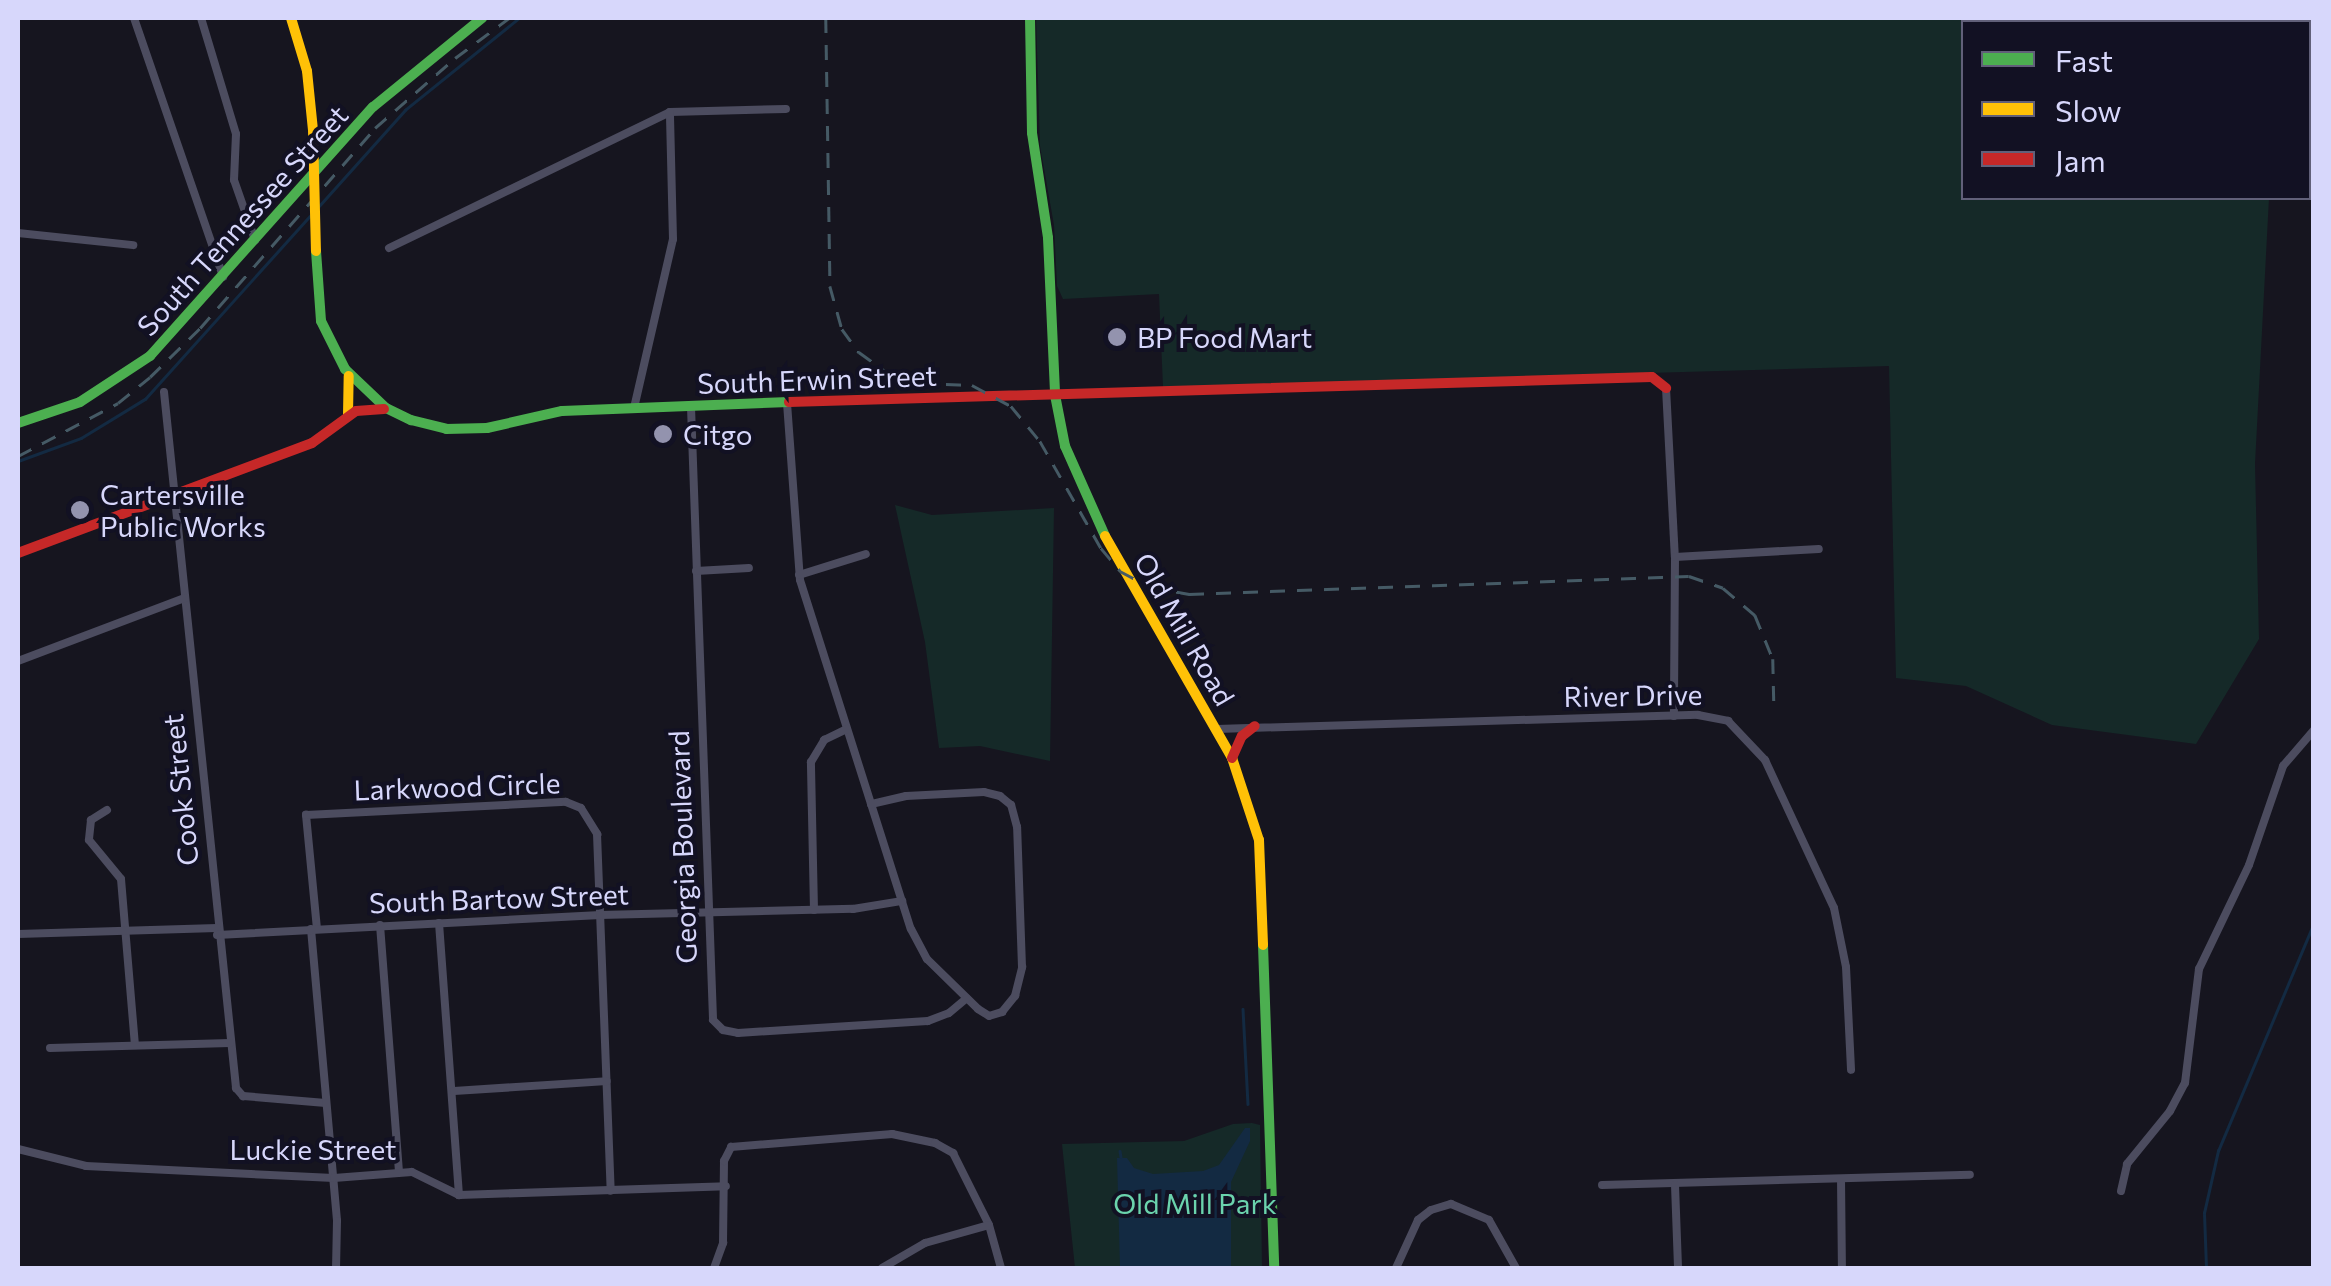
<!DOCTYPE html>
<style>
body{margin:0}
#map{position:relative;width:2331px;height:1286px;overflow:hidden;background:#16151f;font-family:Commissioner,sans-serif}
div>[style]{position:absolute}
.green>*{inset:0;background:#152928}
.water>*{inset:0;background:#132a42}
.stream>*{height:2.5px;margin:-1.25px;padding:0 1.25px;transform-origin:1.25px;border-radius:1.25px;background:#132a42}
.street>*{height:8px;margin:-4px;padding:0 4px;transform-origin:4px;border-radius:4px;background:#4c4c5f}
.fast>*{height:10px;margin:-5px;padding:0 5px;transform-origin:5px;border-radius:5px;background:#4caf50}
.slow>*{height:10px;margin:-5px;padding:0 5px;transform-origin:5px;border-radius:5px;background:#ffc107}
.jam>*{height:10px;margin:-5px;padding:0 5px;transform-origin:5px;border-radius:5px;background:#c62828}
.rail>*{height:2.5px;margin-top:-1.25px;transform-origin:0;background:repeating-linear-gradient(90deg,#455a65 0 15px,transparent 0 27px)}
.slow-bridge>*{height:10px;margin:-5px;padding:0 5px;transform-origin:5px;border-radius:5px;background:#ffc107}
.dots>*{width:28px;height:28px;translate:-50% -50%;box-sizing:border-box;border:5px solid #121123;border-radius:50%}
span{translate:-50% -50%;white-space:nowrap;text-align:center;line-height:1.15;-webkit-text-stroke:8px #121123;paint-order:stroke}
.street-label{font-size:28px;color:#d7d7fb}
.poi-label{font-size:28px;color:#d7d7fb}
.left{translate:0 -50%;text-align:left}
.park-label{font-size:28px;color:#6bd3ad}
.frame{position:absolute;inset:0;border:20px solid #d7d7fb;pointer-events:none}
.legend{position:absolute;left:1961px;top:20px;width:350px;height:180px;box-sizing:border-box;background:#121123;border:2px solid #616079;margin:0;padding:12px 18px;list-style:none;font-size:30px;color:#d7d7fb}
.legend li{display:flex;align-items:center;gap:20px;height:50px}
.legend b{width:50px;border:2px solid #616079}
</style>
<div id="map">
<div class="green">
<i style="clip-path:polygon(1036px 18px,2265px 18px,2266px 22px,1964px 22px,1964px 198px,2269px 198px,2255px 464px,2259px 639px,2196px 744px,2052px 725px,1966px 686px,1896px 678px,1889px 366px,1163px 387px,1159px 294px,1063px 299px,1057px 286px,1054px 225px,1040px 146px)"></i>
<i style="clip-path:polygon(895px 505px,932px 515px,1054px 508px,1050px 761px,980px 746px,939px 748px,925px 642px)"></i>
<i style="clip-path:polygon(1252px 1123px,1260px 1125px,1262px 1268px,1075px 1268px,1062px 1144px,1184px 1141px,1233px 1124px)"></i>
</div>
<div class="water">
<i style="clip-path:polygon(1245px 1128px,1250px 1128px,1250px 1141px,1231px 1182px,1231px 1268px,1120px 1268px,1117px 1158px,1127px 1158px,1134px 1168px,1153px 1174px,1203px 1171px,1219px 1165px)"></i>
</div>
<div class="stream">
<i style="left:319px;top:206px;width:129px;rotate:-48.1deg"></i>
<i style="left:405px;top:110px;width:146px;rotate:-38.9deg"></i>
<i style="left:18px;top:461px;width:67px;rotate:-20.1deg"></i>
<i style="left:81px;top:438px;width:75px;rotate:-31.4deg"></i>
<i style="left:145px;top:399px;width:246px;rotate:-48deg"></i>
<i style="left:1243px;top:1009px;width:95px;rotate:87deg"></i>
<i style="left:1120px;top:1151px;width:6px;rotate:81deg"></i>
<i style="left:2206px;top:1268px;width:55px;rotate:-92.1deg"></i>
<i style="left:2204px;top:1213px;width:64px;rotate:-77.3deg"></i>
<i style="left:2218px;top:1151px;width:247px;rotate:-67.2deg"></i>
</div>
<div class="street">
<i style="left:134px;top:18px;width:274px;rotate:71deg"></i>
<i style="left:201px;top:18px;width:121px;rotate:73.2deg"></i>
<i style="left:236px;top:134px;width:46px;rotate:92.5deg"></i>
<i style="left:234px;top:180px;width:64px;rotate:70.7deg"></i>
<i style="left:18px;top:233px;width:116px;rotate:6deg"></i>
<i style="left:389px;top:248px;width:312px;rotate:-25.8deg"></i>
<i style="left:670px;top:112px;width:116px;rotate:-1.5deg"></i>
<i style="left:1666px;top:388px;width:169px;rotate:87deg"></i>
<i style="left:1675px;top:557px;width:159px;rotate:90.4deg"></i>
<i style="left:164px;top:392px;width:700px;rotate:84.09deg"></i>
<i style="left:236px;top:1088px;width:11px;rotate:49deg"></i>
<i style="left:243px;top:1096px;width:83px;rotate:4.8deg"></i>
<i style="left:787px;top:403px;width:177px;rotate:85.8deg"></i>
<i style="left:800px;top:580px;width:366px;rotate:72.4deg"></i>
<i style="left:911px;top:929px;width:34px;rotate:62deg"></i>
<i style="left:927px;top:959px;width:71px;rotate:44.4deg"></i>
<i style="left:978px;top:1009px;width:13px;rotate:32deg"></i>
<i style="left:989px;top:1016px;width:14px;rotate:-17deg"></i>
<i style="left:1002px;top:1012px;width:21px;rotate:-51deg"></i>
<i style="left:1015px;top:996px;width:30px;rotate:-76deg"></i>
<i style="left:1022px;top:967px;width:140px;rotate:-92deg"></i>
<i style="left:1017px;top:827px;width:23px;rotate:-105deg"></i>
<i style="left:1011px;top:805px;width:14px;rotate:-141deg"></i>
<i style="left:1000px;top:796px;width:16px;rotate:-166deg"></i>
<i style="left:984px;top:792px;width:78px;rotate:177.1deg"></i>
<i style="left:906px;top:796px;width:36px;rotate:167deg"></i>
<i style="left:691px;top:407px;width:613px;rotate:87.94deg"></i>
<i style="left:713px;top:1020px;width:14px;rotate:45deg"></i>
<i style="left:723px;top:1030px;width:15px;rotate:11deg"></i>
<i style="left:738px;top:1033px;width:190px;rotate:-3.6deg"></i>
<i style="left:928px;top:1021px;width:22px;rotate:-21deg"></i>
<i style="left:949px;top:1013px;width:23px;rotate:-40deg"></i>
<i style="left:634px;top:408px;width:173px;rotate:-77deg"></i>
<i style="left:673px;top:239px;width:127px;rotate:-91.4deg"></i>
<i style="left:1675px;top:557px;width:144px;rotate:-3.2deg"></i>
<i style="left:696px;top:571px;width:53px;rotate:-3.2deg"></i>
<i style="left:799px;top:575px;width:70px;rotate:-17.4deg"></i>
<i style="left:18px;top:661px;width:178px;rotate:-20.7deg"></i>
<i style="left:1217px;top:729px;width:481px;rotate:-1.7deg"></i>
<i style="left:1698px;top:715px;width:31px;rotate:11deg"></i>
<i style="left:1728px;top:721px;width:54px;rotate:46.5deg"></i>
<i style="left:1765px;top:760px;width:163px;rotate:65deg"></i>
<i style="left:1834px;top:908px;width:60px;rotate:78.5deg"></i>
<i style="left:1846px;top:967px;width:103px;rotate:87.2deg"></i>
<i style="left:107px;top:810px;width:19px;rotate:148deg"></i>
<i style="left:91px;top:820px;width:20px;rotate:96deg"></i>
<i style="left:89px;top:840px;width:50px;rotate:50.6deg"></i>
<i style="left:121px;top:879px;width:166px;rotate:85.2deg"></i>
<i style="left:814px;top:910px;width:148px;rotate:-91.2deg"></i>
<i style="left:811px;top:762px;width:26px;rotate:-59deg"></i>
<i style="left:824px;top:740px;width:25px;rotate:-26deg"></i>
<i style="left:439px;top:923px;width:273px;rotate:85.8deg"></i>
<i style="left:380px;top:925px;width:247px;rotate:85.6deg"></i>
<i style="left:311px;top:929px;width:293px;rotate:84.9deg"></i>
<i style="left:337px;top:1221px;width:47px;rotate:91.2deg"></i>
<i style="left:317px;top:929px;width:115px;rotate:-95.5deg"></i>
<i style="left:306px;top:815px;width:260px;rotate:-2.9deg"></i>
<i style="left:566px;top:802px;width:16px;rotate:22deg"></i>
<i style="left:581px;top:808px;width:31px;rotate:58deg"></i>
<i style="left:597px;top:834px;width:357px;rotate:87.8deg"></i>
<i style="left:18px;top:934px;width:199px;rotate:-1.7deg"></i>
<i style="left:217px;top:935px;width:384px;rotate:-3deg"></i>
<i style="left:600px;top:915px;width:253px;rotate:-1.4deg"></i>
<i style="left:853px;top:909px;width:50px;rotate:-9.3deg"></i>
<i style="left:50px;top:1048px;width:180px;rotate:-1.6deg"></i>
<i style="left:454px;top:1091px;width:153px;rotate:-3.7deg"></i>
<i style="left:18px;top:1149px;width:70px;rotate:14deg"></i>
<i style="left:86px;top:1166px;width:248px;rotate:2.8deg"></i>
<i style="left:334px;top:1178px;width:78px;rotate:-4.4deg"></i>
<i style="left:412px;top:1172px;width:52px;rotate:26.1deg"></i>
<i style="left:459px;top:1195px;width:267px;rotate:-1.9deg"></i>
<i style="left:1841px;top:1179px;width:89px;rotate:89.4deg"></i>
<i style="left:1602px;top:1185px;width:368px;rotate:-1.6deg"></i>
<i style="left:1675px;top:1185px;width:83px;rotate:87.9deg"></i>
<i style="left:2121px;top:1191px;width:28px;rotate:-77deg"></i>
<i style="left:2127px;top:1164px;width:68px;rotate:-50.9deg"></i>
<i style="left:2170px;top:1111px;width:32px;rotate:-62deg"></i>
<i style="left:2185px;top:1083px;width:115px;rotate:-83deg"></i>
<i style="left:2199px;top:969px;width:115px;rotate:-64.3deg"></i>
<i style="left:2249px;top:865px;width:105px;rotate:-71deg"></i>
<i style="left:2283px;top:766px;width:48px;rotate:-49.3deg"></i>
<i style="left:714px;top:1268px;width:27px;rotate:-70deg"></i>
<i style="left:723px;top:1243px;width:82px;rotate:-89.3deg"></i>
<i style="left:724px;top:1161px;width:16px;rotate:-63deg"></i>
<i style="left:731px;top:1147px;width:162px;rotate:-4.6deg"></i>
<i style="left:892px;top:1134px;width:44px;rotate:11.8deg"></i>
<i style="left:935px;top:1143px;width:21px;rotate:29deg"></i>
<i style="left:953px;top:1153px;width:80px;rotate:63.4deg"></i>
<i style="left:989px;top:1225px;width:45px;rotate:74.4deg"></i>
<i style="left:882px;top:1268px;width:50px;rotate:-30.2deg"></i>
<i style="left:925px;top:1243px;width:66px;rotate:-15.7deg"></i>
<i style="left:1396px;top:1268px;width:53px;rotate:-65.4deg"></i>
<i style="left:1418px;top:1220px;width:16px;rotate:-38deg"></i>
<i style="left:1431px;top:1210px;width:21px;rotate:-17deg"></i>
<i style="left:1451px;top:1204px;width:41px;rotate:22.8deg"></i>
<i style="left:1489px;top:1220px;width:55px;rotate:60.6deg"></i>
</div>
<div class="fast">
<i style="left:1030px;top:18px;width:115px;rotate:89deg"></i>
<i style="left:1032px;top:133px;width:106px;rotate:81.3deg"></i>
<i style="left:1048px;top:238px;width:157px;rotate:87.4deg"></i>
<i style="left:1055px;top:395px;width:52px;rotate:78.9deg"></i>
<i style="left:1065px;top:446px;width:98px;rotate:66deg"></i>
<i style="left:316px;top:251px;width:70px;rotate:85.9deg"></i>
<i style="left:321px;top:321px;width:54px;rotate:63.4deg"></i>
<i style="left:345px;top:369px;width:57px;rotate:43.6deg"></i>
<i style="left:386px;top:408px;width:28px;rotate:26deg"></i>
<i style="left:411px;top:420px;width:36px;rotate:14deg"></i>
<i style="left:446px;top:429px;width:41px;rotate:-1.4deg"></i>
<i style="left:487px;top:428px;width:77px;rotate:-12.8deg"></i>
<i style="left:562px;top:411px;width:227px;rotate:-2.3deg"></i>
<i style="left:18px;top:423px;width:65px;rotate:-18.7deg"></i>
<i style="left:80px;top:402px;width:84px;rotate:-33.3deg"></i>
<i style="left:150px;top:356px;width:334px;rotate:-48.2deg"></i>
<i style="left:373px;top:107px;width:141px;rotate:-39.2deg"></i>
<i style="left:1263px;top:945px;width:323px;rotate:88deg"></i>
</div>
<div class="slow">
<i style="left:291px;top:18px;width:55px;rotate:73.2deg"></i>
<i style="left:307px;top:71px;width:59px;rotate:84.2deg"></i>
<i style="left:348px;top:415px;width:39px;rotate:-89deg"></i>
<i style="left:1105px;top:536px;width:256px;rotate:60.2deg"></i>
<i style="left:1232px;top:758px;width:86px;rotate:71.8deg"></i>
<i style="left:1259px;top:840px;width:105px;rotate:87.8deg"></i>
</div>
<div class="jam">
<i style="left:789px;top:402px;width:863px;rotate:-1.66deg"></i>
<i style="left:1652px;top:377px;width:18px;rotate:38deg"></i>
<i style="left:18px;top:553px;width:314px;rotate:-20.5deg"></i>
<i style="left:312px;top:443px;width:54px;rotate:-36deg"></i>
<i style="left:356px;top:411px;width:28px;rotate:-4deg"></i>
<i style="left:1232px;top:758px;width:24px;rotate:-66deg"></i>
<i style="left:1242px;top:736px;width:16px;rotate:-38deg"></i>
</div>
<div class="rail">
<i style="left:826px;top:18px;width:268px;rotate:89.1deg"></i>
<i style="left:830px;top:286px;width:45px;rotate:74.4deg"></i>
<i style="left:842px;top:329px;width:29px;rotate:54deg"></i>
<i style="left:859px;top:352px;width:36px;rotate:36deg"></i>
<i style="left:888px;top:373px;width:33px;rotate:18deg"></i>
<i style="left:919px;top:383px;width:53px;rotate:2.2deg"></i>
<i style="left:972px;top:385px;width:44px;rotate:28.3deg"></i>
<i style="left:1011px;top:406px;width:45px;rotate:50.4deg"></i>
<i style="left:1040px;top:441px;width:123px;rotate:60.3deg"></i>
<i style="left:1101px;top:548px;width:30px;rotate:50deg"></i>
<i style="left:1120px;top:571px;width:34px;rotate:28deg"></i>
<i style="left:1150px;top:587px;width:40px;rotate:10deg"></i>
<i style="left:1189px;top:594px;width:500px;rotate:-2.06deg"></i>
<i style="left:1689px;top:576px;width:36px;rotate:19deg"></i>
<i style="left:1723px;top:588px;width:42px;rotate:40.2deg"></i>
<i style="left:1755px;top:615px;width:48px;rotate:67.8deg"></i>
<i style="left:1773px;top:659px;width:44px;rotate:88.7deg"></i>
<i style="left:18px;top:456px;width:113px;rotate:-27.9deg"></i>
<i style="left:118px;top:403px;width:41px;rotate:-39.1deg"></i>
<i style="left:150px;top:377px;width:70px;rotate:-44.4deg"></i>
<i style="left:200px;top:328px;width:266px;rotate:-48.8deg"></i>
<i style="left:375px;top:128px;width:106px;rotate:-41.2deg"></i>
<i style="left:455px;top:58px;width:67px;rotate:-36.5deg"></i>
</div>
<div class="slow-bridge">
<i style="left:313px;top:130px;width:121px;rotate:88.6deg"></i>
</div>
<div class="dots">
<i style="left:1117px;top:337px;background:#9393ae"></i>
<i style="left:663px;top:434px;background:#9393ae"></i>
<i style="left:80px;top:510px;background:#9393ae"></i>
</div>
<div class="street-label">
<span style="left:242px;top:220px;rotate:-48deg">South Tennessee Street</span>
<span style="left:817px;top:379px;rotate:-2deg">South Erwin Street</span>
<span style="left:1185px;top:629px;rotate:60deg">Old Mill Road</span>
<span style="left:1633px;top:695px;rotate:-1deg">River Drive</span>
<span style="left:457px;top:786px;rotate:-2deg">Larkwood Circle</span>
<span style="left:180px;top:790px;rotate:-96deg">Cook Street</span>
<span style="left:682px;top:847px;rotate:-92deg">Georgia Boulevard</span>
<span style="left:499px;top:898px;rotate:-2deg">South Bartow Street</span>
<span style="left:313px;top:1149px">Luckie Street</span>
</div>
<div class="poi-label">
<span class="left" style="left:1137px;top:337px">BP Food Mart</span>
<span class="left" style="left:683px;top:434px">Citgo</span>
<span class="left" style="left:100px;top:510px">Cartersville<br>Public Works</span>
</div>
<div class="park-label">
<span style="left:1195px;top:1203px">Old Mill Park</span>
</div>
<div class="frame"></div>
<ul class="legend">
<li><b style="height:12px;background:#4caf50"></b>Fast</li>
<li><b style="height:12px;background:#ffc107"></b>Slow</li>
<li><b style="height:12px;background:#c62828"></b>Jam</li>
</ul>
</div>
